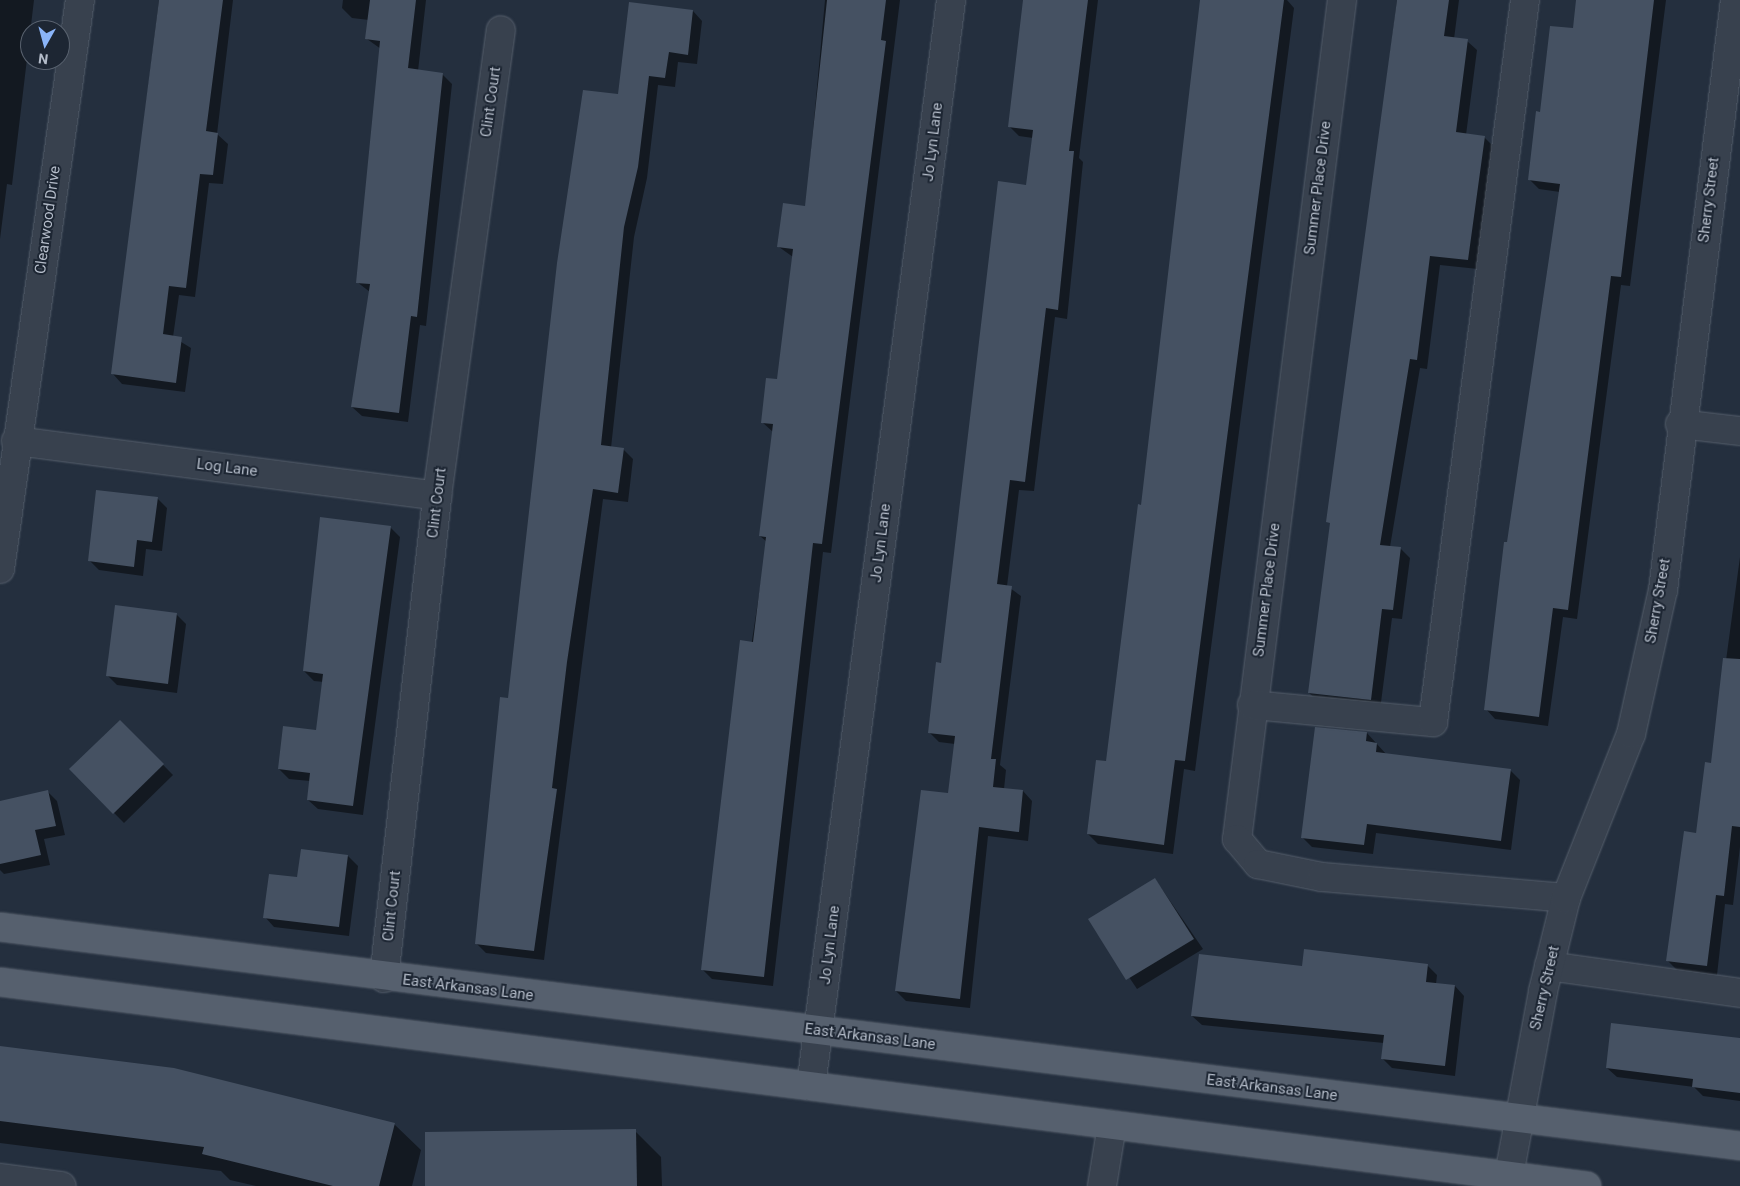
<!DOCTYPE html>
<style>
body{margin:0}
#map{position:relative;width:1740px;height:1186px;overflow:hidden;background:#242f3e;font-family:Roboto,sans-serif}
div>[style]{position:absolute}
.shadow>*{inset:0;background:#0007}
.building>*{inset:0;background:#455162}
.roads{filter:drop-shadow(0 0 1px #565f6c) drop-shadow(0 0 1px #565f6c)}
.minor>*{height:28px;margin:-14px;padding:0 14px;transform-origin:14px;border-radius:14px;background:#38414e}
.major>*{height:28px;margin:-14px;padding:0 14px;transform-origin:14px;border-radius:14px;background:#56606e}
span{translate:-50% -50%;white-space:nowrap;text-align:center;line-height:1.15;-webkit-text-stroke:4px #1d2633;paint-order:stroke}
.street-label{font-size:15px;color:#b4bcc9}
.north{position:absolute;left:20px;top:20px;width:50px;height:50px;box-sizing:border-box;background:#1d2633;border:1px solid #59626f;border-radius:50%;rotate:187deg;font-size:14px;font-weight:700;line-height:20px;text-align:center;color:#b4bcc9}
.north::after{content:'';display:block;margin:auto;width:18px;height:22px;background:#8ab4f8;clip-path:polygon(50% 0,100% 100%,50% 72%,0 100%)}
</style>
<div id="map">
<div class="shadow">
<i style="clip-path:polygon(0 0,34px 0,12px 185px,7px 184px,0 239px)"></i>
<i style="clip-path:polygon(159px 0,233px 0,217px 134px,228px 144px,223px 184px,209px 183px,195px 297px,179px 295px,173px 337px,191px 348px,185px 392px,122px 384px,113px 374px)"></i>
<i style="clip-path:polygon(343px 0,426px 0,418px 71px,442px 74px,452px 84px,426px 326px,420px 325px,408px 422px,362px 416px,352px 407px,370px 292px,357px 282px,381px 49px,367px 39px,369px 20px,352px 18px,342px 8px)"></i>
<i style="clip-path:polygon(825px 0,900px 0,831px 553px,823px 552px,773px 986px,712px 979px,702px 969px,767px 542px,760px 536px,773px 432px,762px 422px,778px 380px,793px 257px,779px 247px,806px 207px)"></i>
<i style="clip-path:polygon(1024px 0,1098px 0,1079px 158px,1083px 162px,1067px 319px,1055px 317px,1034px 491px,1019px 490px,1007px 586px,1021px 596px,1000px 765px,1006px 770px,1004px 789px,1023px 791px,1032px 801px,1028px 841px,988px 836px,970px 1008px,906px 1001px,896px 991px,949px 794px,955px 744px,939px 742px,929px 732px,1027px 186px,1033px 138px,1019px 136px,1009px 126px)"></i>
<i style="clip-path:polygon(1201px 0,1287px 0,1294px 8px,1195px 771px,1184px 769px,1173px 854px,1098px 844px,1088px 834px,1107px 762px,1143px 506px)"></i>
<i style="clip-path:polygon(1397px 0,1459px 0,1454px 39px,1467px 41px,1477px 50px,1466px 135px,1484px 137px,1494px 147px,1478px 269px,1440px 265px,1427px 369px,1420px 368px,1390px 547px,1400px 548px,1410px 558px,1402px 619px,1392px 618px,1380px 710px,1319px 702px,1309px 693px)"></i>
<i style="clip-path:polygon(1578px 0,1666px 0,1630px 286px,1621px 285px,1577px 619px,1563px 617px,1548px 726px,1495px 719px,1486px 709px,1560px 192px,1539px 189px,1529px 179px,1541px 113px,1574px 30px)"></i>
<i style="clip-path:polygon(693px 11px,702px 21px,697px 64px,678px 62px,675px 87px,658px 85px,647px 178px,634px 237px,611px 448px,623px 449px,633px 459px,628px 502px,603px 499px,544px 960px,486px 953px,476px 943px,509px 699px,619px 95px)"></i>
<i style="clip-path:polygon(157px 498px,167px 508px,162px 551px,146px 549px,143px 576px,99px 570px,89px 560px)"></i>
<i style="clip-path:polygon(390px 527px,400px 537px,363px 815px,318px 809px,308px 800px,310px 781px,289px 779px,279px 769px,317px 732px,324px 682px,314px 681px,304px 671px)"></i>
<i style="clip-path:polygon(1740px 557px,1740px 847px,1733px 905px,1725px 904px,1717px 975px,1677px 970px,1667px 960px,1712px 764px)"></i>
<i style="clip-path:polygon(176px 614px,186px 624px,177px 693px,117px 685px,107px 675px)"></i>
<i style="clip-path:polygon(120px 721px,173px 775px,124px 823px,71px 769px)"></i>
<i style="clip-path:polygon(1367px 733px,1386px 754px,1510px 770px,1520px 780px,1511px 850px,1376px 833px,1373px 854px,1312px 847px,1302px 837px)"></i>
<i style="clip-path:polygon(47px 791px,57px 801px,65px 835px,44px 839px,50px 865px,4px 874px,0 870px,0 802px)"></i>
<i style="clip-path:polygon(348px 856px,358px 866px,349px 936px,274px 927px,265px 917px,298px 878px)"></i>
<i style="clip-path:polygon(1155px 879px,1203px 949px,1137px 989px,1090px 919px)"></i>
<i style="clip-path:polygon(1427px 965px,1437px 975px,1436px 984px,1455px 986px,1464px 996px,1455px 1076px,1392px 1068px,1382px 1058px,1384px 1043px,1202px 1025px,1192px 1016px,1303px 968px)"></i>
<i style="clip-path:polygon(1740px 1039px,1740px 1101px,1703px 1096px,1694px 1087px,1617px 1077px,1607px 1068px)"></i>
<i style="clip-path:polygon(0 1048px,394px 1124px,421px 1150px,412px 1186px,256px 1186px,230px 1180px,221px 1171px,0 1143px)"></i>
<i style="clip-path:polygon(635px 1131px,661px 1157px,662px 1186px,427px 1186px)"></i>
</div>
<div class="building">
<i style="clip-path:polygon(159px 0,223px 0,206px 131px,218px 133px,213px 175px,200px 174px,186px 288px,169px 286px,163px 334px,182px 337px,176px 383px,111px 374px)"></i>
<i style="clip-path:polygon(370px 0,416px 0,408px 68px,443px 73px,417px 317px,411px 316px,399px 413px,351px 407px,370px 284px,356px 283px,380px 41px,365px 39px)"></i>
<i style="clip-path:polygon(827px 0,886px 0,881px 40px,886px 41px,822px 544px,813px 543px,764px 977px,701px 970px,740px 640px,753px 642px,766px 537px,759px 536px,773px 424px,761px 423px,766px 378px,777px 379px,793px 249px,777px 247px,783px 203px,805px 206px)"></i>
<i style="clip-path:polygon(1023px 0,1088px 0,1069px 151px,1074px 151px,1058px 310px,1046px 308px,1025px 482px,1010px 480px,997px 584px,1012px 586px,991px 759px,996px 759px,993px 787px,1023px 790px,1019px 832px,979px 827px,960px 999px,895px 991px,921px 790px,948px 793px,955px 736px,928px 733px,936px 662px,941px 663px,998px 181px,1026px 185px,1033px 130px,1008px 127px)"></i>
<i style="clip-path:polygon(1200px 0,1284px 0,1185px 761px,1175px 760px,1164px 845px,1087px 834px,1096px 760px,1106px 761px,1138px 504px,1141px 505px)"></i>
<i style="clip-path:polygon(1397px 0,1449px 0,1444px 36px,1468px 39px,1456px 132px,1485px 136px,1468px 260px,1430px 256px,1417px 360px,1410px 359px,1380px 545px,1401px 547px,1393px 610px,1382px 609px,1371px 700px,1308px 693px,1330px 523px,1326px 522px)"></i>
<i style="clip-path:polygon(1576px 0,1654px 0,1621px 277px,1611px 276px,1568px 610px,1553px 608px,1539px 717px,1484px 710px,1504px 542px,1507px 542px,1560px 184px,1528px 180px,1536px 111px,1540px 112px,1550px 26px,1573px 28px)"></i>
<i style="clip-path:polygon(629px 2px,693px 10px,688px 55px,669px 52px,665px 78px,649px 76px,638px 167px,624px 227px,601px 445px,624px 448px,618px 493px,593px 489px,567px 662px,552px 788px,557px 789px,534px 951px,475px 944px,500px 697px,508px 698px,557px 263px,583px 90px,618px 94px)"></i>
<i style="clip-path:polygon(96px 490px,158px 497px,152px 542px,137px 540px,134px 567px,88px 561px)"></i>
<i style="clip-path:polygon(320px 517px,391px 526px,353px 806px,307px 800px,310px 773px,278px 769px,283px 726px,316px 730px,323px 674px,303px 671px)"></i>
<i style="clip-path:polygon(115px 605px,177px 613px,168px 684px,106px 676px)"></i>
<i style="clip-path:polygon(1723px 658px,1740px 659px,1740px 827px,1732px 826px,1724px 896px,1716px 895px,1707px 966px,1666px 961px,1684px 831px,1696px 833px,1705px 762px,1711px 763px)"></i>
<i style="clip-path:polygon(120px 720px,164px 764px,113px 814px,69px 769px)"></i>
<i style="clip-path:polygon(1315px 727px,1367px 732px,1366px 741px,1377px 743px,1376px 752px,1511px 769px,1501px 841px,1367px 824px,1364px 845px,1301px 838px)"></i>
<i style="clip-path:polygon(48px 790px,56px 826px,35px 830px,41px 855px,0 864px,0 801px)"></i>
<i style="clip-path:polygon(301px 849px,348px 855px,339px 927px,263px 918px,269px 874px,297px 877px)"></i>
<i style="clip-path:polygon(1155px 878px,1194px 939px,1126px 980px,1088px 919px)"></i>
<i style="clip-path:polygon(1304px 949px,1428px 964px,1426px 982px,1455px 985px,1445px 1066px,1381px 1059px,1384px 1035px,1191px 1016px,1199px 954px,1302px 966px)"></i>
<i style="clip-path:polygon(1611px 1023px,1740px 1038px,1740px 1093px,1692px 1087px,1693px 1079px,1606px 1068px)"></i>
<i style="clip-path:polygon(0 1046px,174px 1068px,395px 1123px,379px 1186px,333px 1186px,202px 1154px,204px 1147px,0 1121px)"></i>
<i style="clip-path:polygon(636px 1129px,637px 1186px,425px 1186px,425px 1132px)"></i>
</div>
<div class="roads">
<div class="minor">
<i style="left:1342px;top:0;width:846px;rotate:97.13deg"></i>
<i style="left:1237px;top:839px;width:33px;rotate:50deg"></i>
<i style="left:1258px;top:864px;width:65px;rotate:11.5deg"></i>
<i style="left:1322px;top:877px;width:245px;rotate:4.9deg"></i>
<i style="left:1680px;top:424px;width:60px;rotate:6.7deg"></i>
<i style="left:16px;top:441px;width:425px;rotate:7.4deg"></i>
<i style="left:0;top:569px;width:575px;rotate:-82deg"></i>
<i style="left:1252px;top:705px;width:182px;rotate:5.4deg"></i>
<i style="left:1433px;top:722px;width:728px;rotate:-82.74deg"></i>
<i style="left:1549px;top:966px;width:193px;rotate:8deg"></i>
<i style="left:384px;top:978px;width:485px;rotate:-83.7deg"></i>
<i style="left:437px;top:496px;width:470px;rotate:-82.2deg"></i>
<i style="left:811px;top:1086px;width:1095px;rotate:-82.65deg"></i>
<i style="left:0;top:1178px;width:62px;rotate:7.5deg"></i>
<i style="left:1102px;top:1186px;width:62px;rotate:-80.7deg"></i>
<i style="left:1507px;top:1186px;width:198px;rotate:-79.5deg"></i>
<i style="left:1543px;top:991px;width:96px;rotate:-76.1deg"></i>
<i style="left:1566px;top:898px;width:176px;rotate:-68.4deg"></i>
<i style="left:1631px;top:734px;width:148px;rotate:-77.5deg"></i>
<i style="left:1663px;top:590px;width:594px;rotate:-83.04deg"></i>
</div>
<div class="major">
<i style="left:0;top:927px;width:1754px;rotate:7.17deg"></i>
<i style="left:0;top:982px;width:1600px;rotate:7.32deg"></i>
</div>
</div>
<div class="street-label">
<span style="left:491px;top:102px;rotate:-82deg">Clint Court</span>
<span style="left:933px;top:142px;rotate:-83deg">Jo Lyn Lane</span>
<span style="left:1318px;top:188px;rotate:-83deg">Summer Place Drive</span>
<span style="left:1709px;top:200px;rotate:-83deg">Sherry Street</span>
<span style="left:48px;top:220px;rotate:-82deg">Clearwood Drive</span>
<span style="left:227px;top:468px;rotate:7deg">Log Lane</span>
<span style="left:437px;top:503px;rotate:-83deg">Clint Court</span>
<span style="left:881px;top:543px;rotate:-83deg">Jo Lyn Lane</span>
<span style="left:1267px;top:590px;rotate:-83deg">Summer Place Drive</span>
<span style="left:1658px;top:601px;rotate:-80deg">Sherry Street</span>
<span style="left:392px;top:906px;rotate:-84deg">Clint Court</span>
<span style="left:830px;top:945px;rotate:-83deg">Jo Lyn Lane</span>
<span style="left:468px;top:988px;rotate:7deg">East Arkansas Lane</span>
<span style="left:1545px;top:988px;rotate:-77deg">Sherry Street</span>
<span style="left:870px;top:1037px;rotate:7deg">East Arkansas Lane</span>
<span style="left:1272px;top:1088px;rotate:7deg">East Arkansas Lane</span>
</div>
<div class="north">N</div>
</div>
